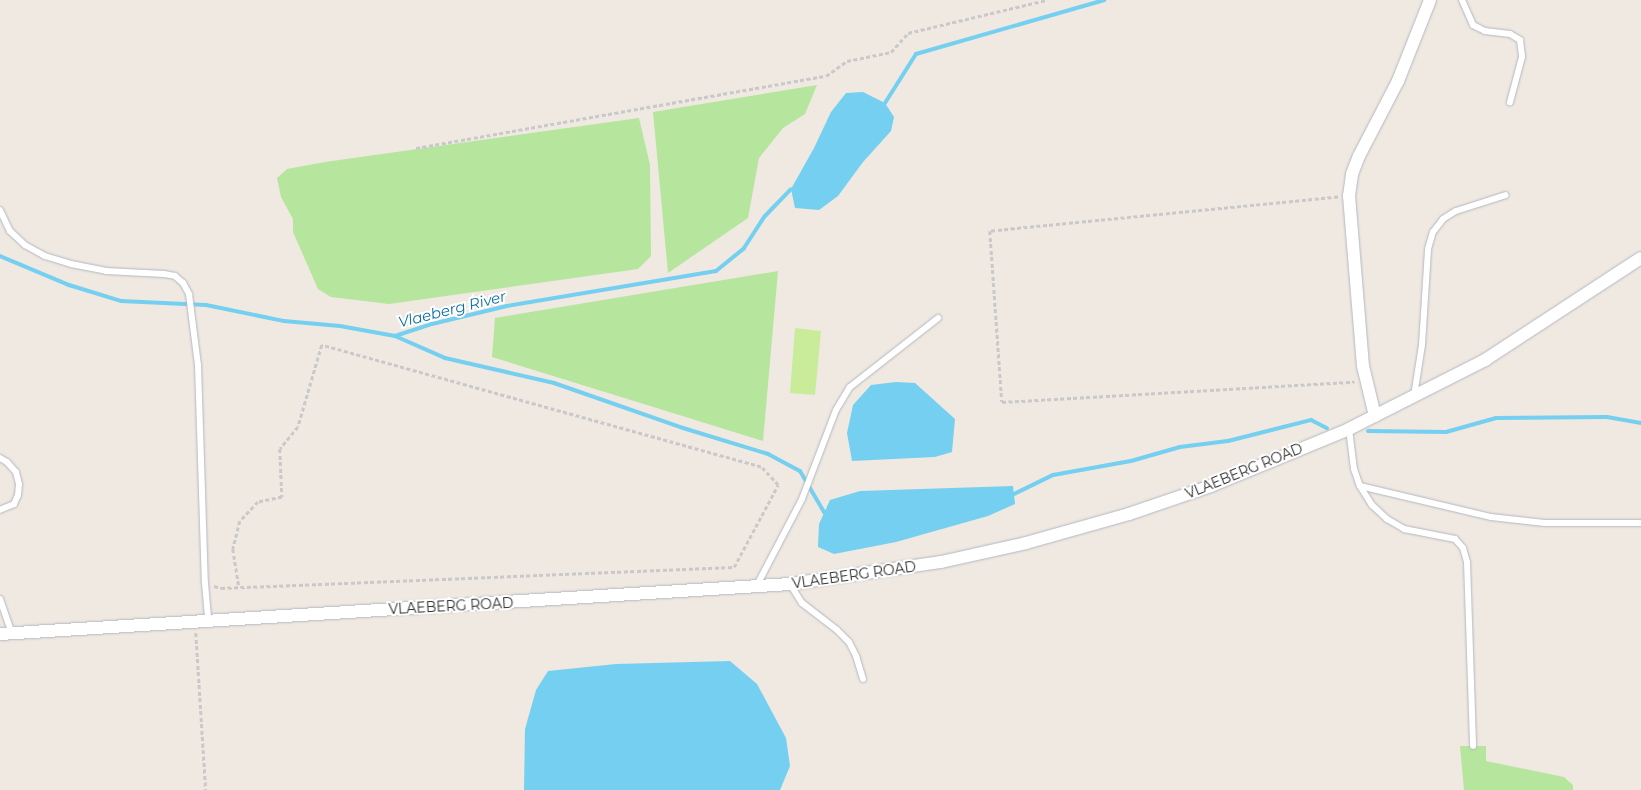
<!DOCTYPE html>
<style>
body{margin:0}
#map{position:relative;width:1641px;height:790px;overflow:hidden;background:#efe9e1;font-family:Montserrat,sans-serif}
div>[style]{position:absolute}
.green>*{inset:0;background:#b6e59e}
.pitch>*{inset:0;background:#c9ec9a}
.water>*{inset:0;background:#75cff0}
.stream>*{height:4px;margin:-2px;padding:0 2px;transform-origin:2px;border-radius:2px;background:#75cff0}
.path>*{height:2.5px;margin-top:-1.25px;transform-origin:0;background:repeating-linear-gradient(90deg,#c9c9c9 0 4px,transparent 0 6.5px)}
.roads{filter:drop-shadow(0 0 1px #b4b7c1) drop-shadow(0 0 1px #b4b7c1)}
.lane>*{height:6px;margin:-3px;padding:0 3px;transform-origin:3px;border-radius:3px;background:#fff}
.street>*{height:12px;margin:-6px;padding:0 6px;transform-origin:6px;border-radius:6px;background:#fff}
span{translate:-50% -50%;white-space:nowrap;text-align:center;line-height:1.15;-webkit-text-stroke:4px #fff;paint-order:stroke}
.street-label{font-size:14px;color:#2e2e2e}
.water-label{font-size:15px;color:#0d6fa3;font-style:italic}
</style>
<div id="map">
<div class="green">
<i style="clip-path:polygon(817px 85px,805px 114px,783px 128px,759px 158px,748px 218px,668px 273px,653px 112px)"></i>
<i style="clip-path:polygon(639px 118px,650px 165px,651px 256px,638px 269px,389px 304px,331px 297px,318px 289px,293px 232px,293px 219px,281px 197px,277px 178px,287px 169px,325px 162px)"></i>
<i style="clip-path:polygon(778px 271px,763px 441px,492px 357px,495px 318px)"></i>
<i style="clip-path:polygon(1460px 746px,1486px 746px,1486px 761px,1564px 777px,1573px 785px,1573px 790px,1464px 790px)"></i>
</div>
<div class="pitch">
<i style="clip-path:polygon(795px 328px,821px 331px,815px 395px,790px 393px)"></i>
</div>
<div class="water">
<i style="clip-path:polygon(863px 92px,885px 103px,894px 117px,891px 131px,863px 162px,838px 196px,819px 210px,795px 208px,791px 189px,814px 148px,831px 112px,846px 93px)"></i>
<i style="clip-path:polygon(896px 382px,915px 383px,955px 419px,952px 452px,935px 457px,852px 461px,847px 433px,853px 405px,871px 385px)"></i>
<i style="clip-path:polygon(1013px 486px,1015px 504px,988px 516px,896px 542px,834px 554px,818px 547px,819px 524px,830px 500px,860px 491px)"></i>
<i style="clip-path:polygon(730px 661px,757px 684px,786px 738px,790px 766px,780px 790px,524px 790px,525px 729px,536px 690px,548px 671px,616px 664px)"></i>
</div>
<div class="stream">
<i style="left:885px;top:103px;width:58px;rotate:-57.7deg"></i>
<i style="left:916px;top:54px;width:196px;rotate:-16deg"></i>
<i style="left:0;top:256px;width:75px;rotate:22.8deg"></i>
<i style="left:69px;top:285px;width:54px;rotate:17.1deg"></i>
<i style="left:121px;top:301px;width:85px;rotate:2.7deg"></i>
<i style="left:206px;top:305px;width:80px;rotate:11.6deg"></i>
<i style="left:284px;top:321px;width:56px;rotate:5.1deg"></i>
<i style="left:340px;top:326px;width:56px;rotate:10.3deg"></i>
<i style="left:395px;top:336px;width:39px;rotate:-18deg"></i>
<i style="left:432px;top:324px;width:77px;rotate:-13.5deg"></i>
<i style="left:507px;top:306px;width:212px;rotate:-9.5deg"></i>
<i style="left:716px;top:271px;width:36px;rotate:-39deg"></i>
<i style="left:744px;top:248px;width:38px;rotate:-57deg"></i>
<i style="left:765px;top:216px;width:37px;rotate:-46deg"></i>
<i style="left:395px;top:336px;width:55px;rotate:23.7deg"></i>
<i style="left:445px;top:358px;width:112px;rotate:12.9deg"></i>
<i style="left:554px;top:383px;width:137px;rotate:19.2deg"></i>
<i style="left:683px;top:428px;width:89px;rotate:17deg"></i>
<i style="left:768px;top:454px;width:36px;rotate:28deg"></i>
<i style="left:800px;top:471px;width:48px;rotate:59.7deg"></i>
<i style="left:1368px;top:431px;width:78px;rotate:0.7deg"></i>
<i style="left:1446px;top:432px;width:52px;rotate:-15.6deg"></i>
<i style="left:1496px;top:418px;width:111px;rotate:-0.5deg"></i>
<i style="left:1607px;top:417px;width:35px;rotate:10deg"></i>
<i style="left:1014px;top:494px;width:43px;rotate:-26deg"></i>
<i style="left:1053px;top:475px;width:79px;rotate:-10.2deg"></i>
<i style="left:1131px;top:461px;width:51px;rotate:-15.9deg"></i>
<i style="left:1180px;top:447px;width:48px;rotate:-7.1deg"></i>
<i style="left:1228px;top:441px;width:86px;rotate:-14.2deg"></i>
<i style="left:1311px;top:420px;width:18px;rotate:27deg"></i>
</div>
<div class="path">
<i style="left:416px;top:148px;width:416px;rotate:-10deg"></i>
<i style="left:826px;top:76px;width:26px;rotate:-36deg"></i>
<i style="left:847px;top:61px;width:45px;rotate:-11.6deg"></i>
<i style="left:891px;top:52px;width:25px;rotate:-48deg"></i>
<i style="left:908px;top:33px;width:142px;rotate:-13.4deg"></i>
<i style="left:1338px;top:197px;width:350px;rotate:174.4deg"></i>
<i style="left:990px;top:231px;width:171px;rotate:86deg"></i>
<i style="left:1002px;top:402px;width:353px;rotate:-3.3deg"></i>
<i style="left:214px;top:586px;width:7px;rotate:16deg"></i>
<i style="left:221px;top:588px;width:513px;rotate:-2.34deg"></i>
<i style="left:734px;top:567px;width:93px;rotate:-61.8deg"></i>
<i style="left:778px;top:485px;width:25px;rotate:-133deg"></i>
<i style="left:761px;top:467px;width:456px;rotate:-164.5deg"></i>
<i style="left:322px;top:345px;width:85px;rotate:106.3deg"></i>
<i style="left:298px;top:427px;width:28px;rotate:129deg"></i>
<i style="left:280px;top:449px;width:48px;rotate:87.6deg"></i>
<i style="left:282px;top:497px;width:25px;rotate:168deg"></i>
<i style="left:258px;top:502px;width:26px;rotate:133deg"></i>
<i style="left:240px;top:521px;width:29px;rotate:104deg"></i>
<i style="left:233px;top:549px;width:38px;rotate:81deg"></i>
<i style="left:196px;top:633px;width:157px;rotate:86.4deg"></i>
</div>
<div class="roads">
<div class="lane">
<i style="left:1462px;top:0;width:27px;rotate:66deg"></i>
<i style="left:1473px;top:25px;width:13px;rotate:27deg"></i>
<i style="left:1485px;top:31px;width:25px;rotate:7deg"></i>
<i style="left:1510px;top:34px;width:12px;rotate:31deg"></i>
<i style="left:1520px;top:40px;width:17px;rotate:83deg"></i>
<i style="left:1522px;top:57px;width:47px;rotate:104.9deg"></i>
<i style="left:0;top:210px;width:23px;rotate:65deg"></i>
<i style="left:10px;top:231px;width:21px;rotate:43deg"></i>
<i style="left:25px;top:245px;width:23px;rotate:29deg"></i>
<i style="left:45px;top:256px;width:27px;rotate:17deg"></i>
<i style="left:71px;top:264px;width:36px;rotate:11deg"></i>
<i style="left:106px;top:271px;width:58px;rotate:3deg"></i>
<i style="left:164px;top:274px;width:11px;rotate:10deg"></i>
<i style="left:175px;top:276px;width:11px;rotate:41deg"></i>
<i style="left:183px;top:283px;width:13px;rotate:61deg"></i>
<i style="left:189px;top:294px;width:72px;rotate:82.8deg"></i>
<i style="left:198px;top:365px;width:218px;rotate:88.2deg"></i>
<i style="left:205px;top:583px;width:37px;rotate:85deg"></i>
<i style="left:1414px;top:396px;width:52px;rotate:-81.1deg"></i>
<i style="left:1422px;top:345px;width:96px;rotate:-86.4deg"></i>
<i style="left:1428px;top:249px;width:18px;rotate:-74deg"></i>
<i style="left:1433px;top:232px;width:16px;rotate:-52deg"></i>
<i style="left:1443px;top:219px;width:15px;rotate:-32deg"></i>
<i style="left:1456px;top:211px;width:52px;rotate:-17.7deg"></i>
<i style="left:1349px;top:429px;width:40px;rotate:82.9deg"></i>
<i style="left:1354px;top:469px;width:18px;rotate:71deg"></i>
<i style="left:1360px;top:486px;width:22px;rotate:58deg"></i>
<i style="left:1372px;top:505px;width:21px;rotate:43deg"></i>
<i style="left:1387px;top:519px;width:20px;rotate:30deg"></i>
<i style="left:1404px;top:529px;width:52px;rotate:11.1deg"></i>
<i style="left:1455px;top:539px;width:12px;rotate:48deg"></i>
<i style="left:1463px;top:548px;width:15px;rotate:74deg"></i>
<i style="left:1467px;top:562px;width:184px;rotate:88.1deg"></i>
<i style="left:0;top:458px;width:8px;rotate:30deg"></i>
<i style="left:7px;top:462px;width:13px;rotate:48deg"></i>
<i style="left:16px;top:472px;width:12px;rotate:76deg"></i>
<i style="left:19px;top:484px;width:11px;rotate:95deg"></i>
<i style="left:18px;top:495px;width:10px;rotate:114deg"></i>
<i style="left:14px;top:504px;width:15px;rotate:157deg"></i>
<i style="left:1360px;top:486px;width:135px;rotate:13.3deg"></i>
<i style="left:1491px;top:517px;width:54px;rotate:6.3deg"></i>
<i style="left:1545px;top:523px;width:96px"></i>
<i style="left:790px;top:584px;width:22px;rotate:58deg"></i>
<i style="left:802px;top:603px;width:44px;rotate:37.6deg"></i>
<i style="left:837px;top:630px;width:17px;rotate:45deg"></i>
<i style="left:849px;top:642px;width:16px;rotate:63deg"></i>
<i style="left:856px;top:656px;width:24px;rotate:73deg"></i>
<i style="left:756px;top:587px;width:99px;rotate:-62.4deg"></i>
<i style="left:802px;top:499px;width:95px;rotate:-69.1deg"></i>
<i style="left:836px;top:410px;width:27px;rotate:-59deg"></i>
<i style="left:850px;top:387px;width:112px;rotate:-38.1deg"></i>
<i style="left:0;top:599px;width:36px;rotate:71deg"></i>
</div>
<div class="street">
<i style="left:1375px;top:416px;width:51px;rotate:-103.5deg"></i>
<i style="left:1363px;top:366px;width:171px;rotate:-94.7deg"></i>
<i style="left:1349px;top:196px;width:22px;rotate:-82deg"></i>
<i style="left:1352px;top:174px;width:19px;rotate:-69deg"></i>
<i style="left:1359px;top:156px;width:85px;rotate:-62.5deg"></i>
<i style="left:1398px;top:81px;width:87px;rotate:-68.4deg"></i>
<i style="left:0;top:634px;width:792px;rotate:-3.62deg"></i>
<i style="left:790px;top:584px;width:153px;rotate:-8.3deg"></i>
<i style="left:941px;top:562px;width:87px;rotate:-12.6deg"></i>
<i style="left:1026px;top:543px;width:107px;rotate:-15.7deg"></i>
<i style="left:1129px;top:514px;width:87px;rotate:-18.9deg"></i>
<i style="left:1211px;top:486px;width:149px;rotate:-22.4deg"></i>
<i style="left:1349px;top:429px;width:153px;rotate:-26.9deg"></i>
<i style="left:1485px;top:360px;width:186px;rotate:-33.2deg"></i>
</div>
</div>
<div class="street-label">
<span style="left:1244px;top:471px;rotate:-22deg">VLAEBERG ROAD</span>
<span style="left:854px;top:575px;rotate:-8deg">VLAEBERG ROAD</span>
<span style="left:451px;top:606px;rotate:-3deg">VLAEBERG ROAD</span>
</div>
<div class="water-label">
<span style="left:452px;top:309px;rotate:-14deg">Vlaeberg River</span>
</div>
</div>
